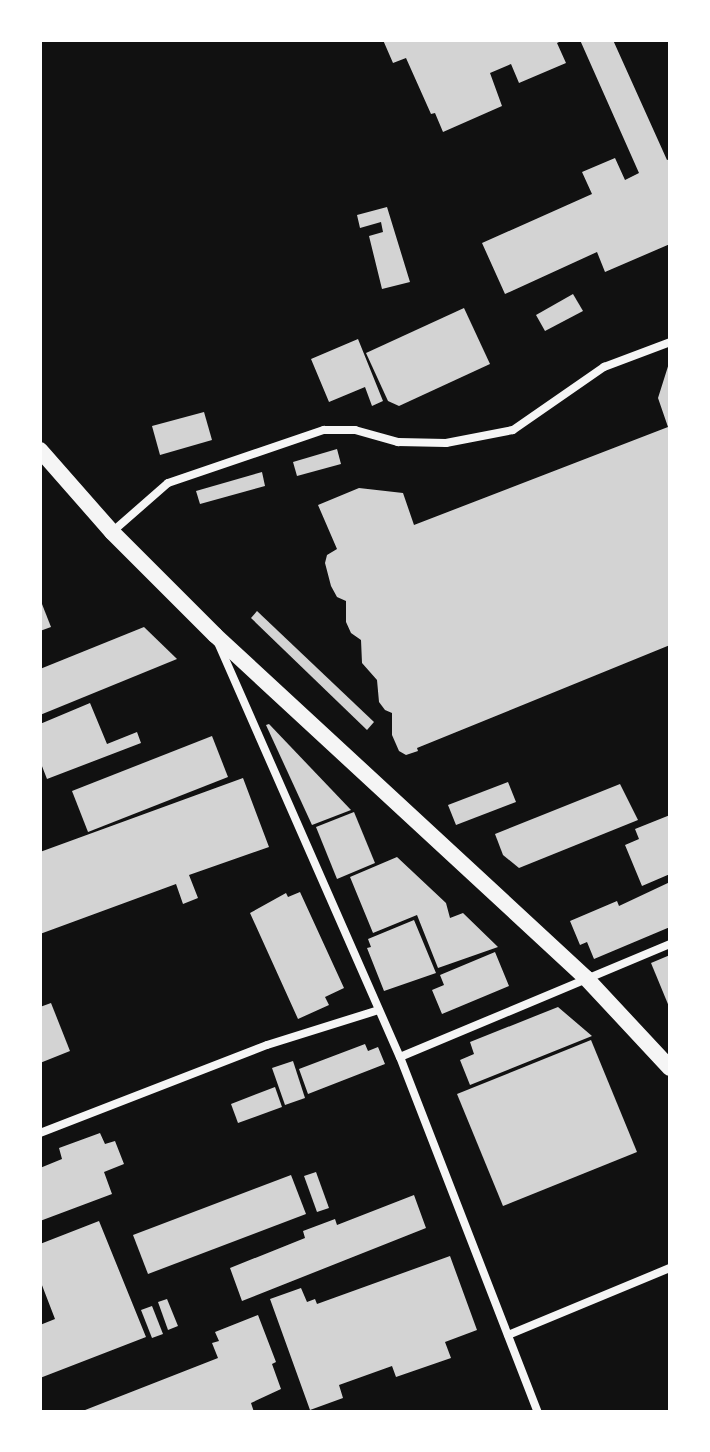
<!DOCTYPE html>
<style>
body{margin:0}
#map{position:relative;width:710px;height:1452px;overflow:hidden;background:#111;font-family:"Libre Baskerville",serif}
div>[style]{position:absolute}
.building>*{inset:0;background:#d3d3d3}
.minor>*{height:8px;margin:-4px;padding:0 4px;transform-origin:4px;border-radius:4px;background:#f5f5f5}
.secondary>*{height:16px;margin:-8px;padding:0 8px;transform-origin:8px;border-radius:8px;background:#f5f5f5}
span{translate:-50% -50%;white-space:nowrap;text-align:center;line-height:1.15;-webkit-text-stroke:6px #fff;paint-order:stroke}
.frame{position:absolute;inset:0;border:42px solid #fff;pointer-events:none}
</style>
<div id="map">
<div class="building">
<i style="clip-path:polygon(383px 40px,563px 40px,557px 43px,566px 63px,519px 83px,511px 64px,490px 73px,502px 106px,443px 132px,435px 113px,431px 114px,406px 58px,393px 63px)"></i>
<i style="clip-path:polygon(580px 40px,613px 40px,667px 160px,670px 159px,670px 244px,605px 272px,597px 252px,505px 294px,482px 243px,592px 194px,582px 172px,615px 158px,625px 180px,639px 173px)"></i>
<i style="clip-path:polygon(387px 207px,410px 282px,382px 289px,369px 236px,383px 232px,381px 222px,360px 228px,357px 215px)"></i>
<i style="clip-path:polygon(573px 294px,583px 311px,545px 331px,536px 315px)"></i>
<i style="clip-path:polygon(464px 308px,490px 364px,399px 406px,388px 401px,366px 353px)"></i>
<i style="clip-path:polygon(358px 339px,383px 401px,372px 406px,365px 387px,329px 402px,311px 359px)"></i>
<i style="clip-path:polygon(670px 360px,670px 645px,417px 748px,418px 751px,406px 755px,399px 751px,392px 735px,392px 713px,385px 710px,379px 702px,377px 680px,362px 663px,361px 640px,351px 633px,346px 622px,346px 601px,337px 597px,331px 586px,325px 563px,327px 555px,337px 549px,318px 505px,359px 488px,403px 493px,414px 525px,668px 427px,658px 398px)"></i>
<i style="clip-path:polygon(204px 412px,212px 440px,160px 455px,152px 426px)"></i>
<i style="clip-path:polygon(337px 449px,341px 464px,297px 476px,293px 462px)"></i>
<i style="clip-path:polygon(262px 472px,265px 486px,200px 504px,196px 491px)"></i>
<i style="clip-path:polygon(40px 599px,51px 627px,40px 631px)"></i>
<i style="clip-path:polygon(257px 611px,374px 722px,367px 730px,251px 618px)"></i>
<i style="clip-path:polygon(144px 627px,177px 659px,40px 715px,40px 669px)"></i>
<i style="clip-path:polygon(90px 703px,107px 744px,137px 732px,141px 743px,47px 779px,40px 761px,40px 724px)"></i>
<i style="clip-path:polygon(269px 724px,351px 810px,312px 825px,266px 725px)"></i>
<i style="clip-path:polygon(212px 736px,228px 777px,88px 832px,72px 791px)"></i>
<i style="clip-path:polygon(243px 778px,269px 847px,189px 875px,198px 898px,183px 904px,176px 884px,40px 934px,40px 852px)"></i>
<i style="clip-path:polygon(508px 782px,516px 802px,456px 825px,448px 805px)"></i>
<i style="clip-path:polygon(620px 784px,638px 820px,519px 868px,503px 855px,495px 834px)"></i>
<i style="clip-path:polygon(354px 812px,375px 863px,337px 879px,316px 827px)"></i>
<i style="clip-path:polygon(670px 815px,670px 874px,642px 886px,625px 845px,639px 839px,635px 829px)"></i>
<i style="clip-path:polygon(397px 857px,446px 903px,450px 918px,463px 913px,498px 947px,438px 968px,417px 915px,373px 933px,350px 877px)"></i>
<i style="clip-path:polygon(670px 882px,670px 927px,594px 959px,587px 942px,580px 945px,570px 921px,617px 901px,619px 906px)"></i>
<i style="clip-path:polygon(300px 892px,344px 988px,325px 997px,329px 1005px,298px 1019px,250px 913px,286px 893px,288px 897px)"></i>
<i style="clip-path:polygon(414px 920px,436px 973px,384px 991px,367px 948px,371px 947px,368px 939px)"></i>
<i style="clip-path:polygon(495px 952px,509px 986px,442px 1014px,432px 990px,444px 985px,440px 975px)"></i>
<i style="clip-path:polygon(670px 955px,670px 1009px,651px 963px)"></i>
<i style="clip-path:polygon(51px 1003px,70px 1051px,40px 1063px,40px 1007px)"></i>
<i style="clip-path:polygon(558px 1007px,592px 1036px,470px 1085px,460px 1060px,474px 1054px,470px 1042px)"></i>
<i style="clip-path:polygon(591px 1040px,637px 1152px,503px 1206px,457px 1094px)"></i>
<i style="clip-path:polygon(365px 1044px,368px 1051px,378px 1047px,385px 1064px,308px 1094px,299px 1069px)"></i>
<i style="clip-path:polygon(293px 1061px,305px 1098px,285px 1105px,272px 1068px)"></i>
<i style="clip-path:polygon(275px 1087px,282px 1107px,238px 1123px,231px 1104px)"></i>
<i style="clip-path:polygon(100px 1133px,105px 1144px,115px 1141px,124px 1164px,104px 1172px,112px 1194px,40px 1221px,40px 1168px,62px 1159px,59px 1148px)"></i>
<i style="clip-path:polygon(316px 1172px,329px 1208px,317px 1212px,304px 1176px)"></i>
<i style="clip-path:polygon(291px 1175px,306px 1214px,148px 1274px,133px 1235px)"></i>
<i style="clip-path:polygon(414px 1195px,426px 1228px,242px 1301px,230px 1268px,305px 1238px,303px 1231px,335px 1219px,337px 1225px)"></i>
<i style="clip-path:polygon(99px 1221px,146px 1337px,40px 1378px,40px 1325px,55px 1319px,40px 1280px,40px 1244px)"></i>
<i style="clip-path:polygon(450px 1256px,477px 1330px,445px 1342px,451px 1358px,396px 1377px,392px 1366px,339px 1385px,343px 1398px,310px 1410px,270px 1299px,301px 1288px,307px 1302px,315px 1299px,317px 1304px)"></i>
<i style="clip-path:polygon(167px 1299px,178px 1326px,168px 1330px,158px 1302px)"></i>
<i style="clip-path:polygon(152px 1306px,163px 1334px,152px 1338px,141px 1310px)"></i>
<i style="clip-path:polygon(258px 1315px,276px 1362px,272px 1364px,281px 1389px,251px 1403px,254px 1412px,80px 1412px,218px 1358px,212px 1343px,219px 1341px,215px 1332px)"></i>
</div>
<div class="minor">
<i style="left:112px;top:532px;width:74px;rotate:-41.2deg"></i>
<i style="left:168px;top:483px;width:165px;rotate:-18.8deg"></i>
<i style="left:324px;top:430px;width:31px"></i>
<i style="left:355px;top:430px;width:45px;rotate:15.6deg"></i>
<i style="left:398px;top:442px;width:48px;rotate:1.2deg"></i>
<i style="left:446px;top:443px;width:68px;rotate:-11deg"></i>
<i style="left:513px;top:430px;width:111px;rotate:-34.7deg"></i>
<i style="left:604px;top:367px;width:71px;rotate:-20.7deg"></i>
<i style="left:219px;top:645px;width:450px;rotate:66.3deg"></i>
<i style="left:400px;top:1057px;width:381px;rotate:68.8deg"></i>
<i style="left:400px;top:1057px;width:293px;rotate:-22.7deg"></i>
<i style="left:40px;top:1133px;width:243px;rotate:-21.2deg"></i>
<i style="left:267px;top:1045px;width:117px;rotate:-17.4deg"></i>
<i style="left:508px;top:1335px;width:175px;rotate:-22.5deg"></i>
</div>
<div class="secondary">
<i style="left:40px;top:450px;width:109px;rotate:48.7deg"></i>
<i style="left:112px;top:532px;width:146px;rotate:45deg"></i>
<i style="left:215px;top:635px;width:505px;rotate:42.75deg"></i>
<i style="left:586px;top:978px;width:123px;rotate:47deg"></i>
</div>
<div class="frame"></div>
</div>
